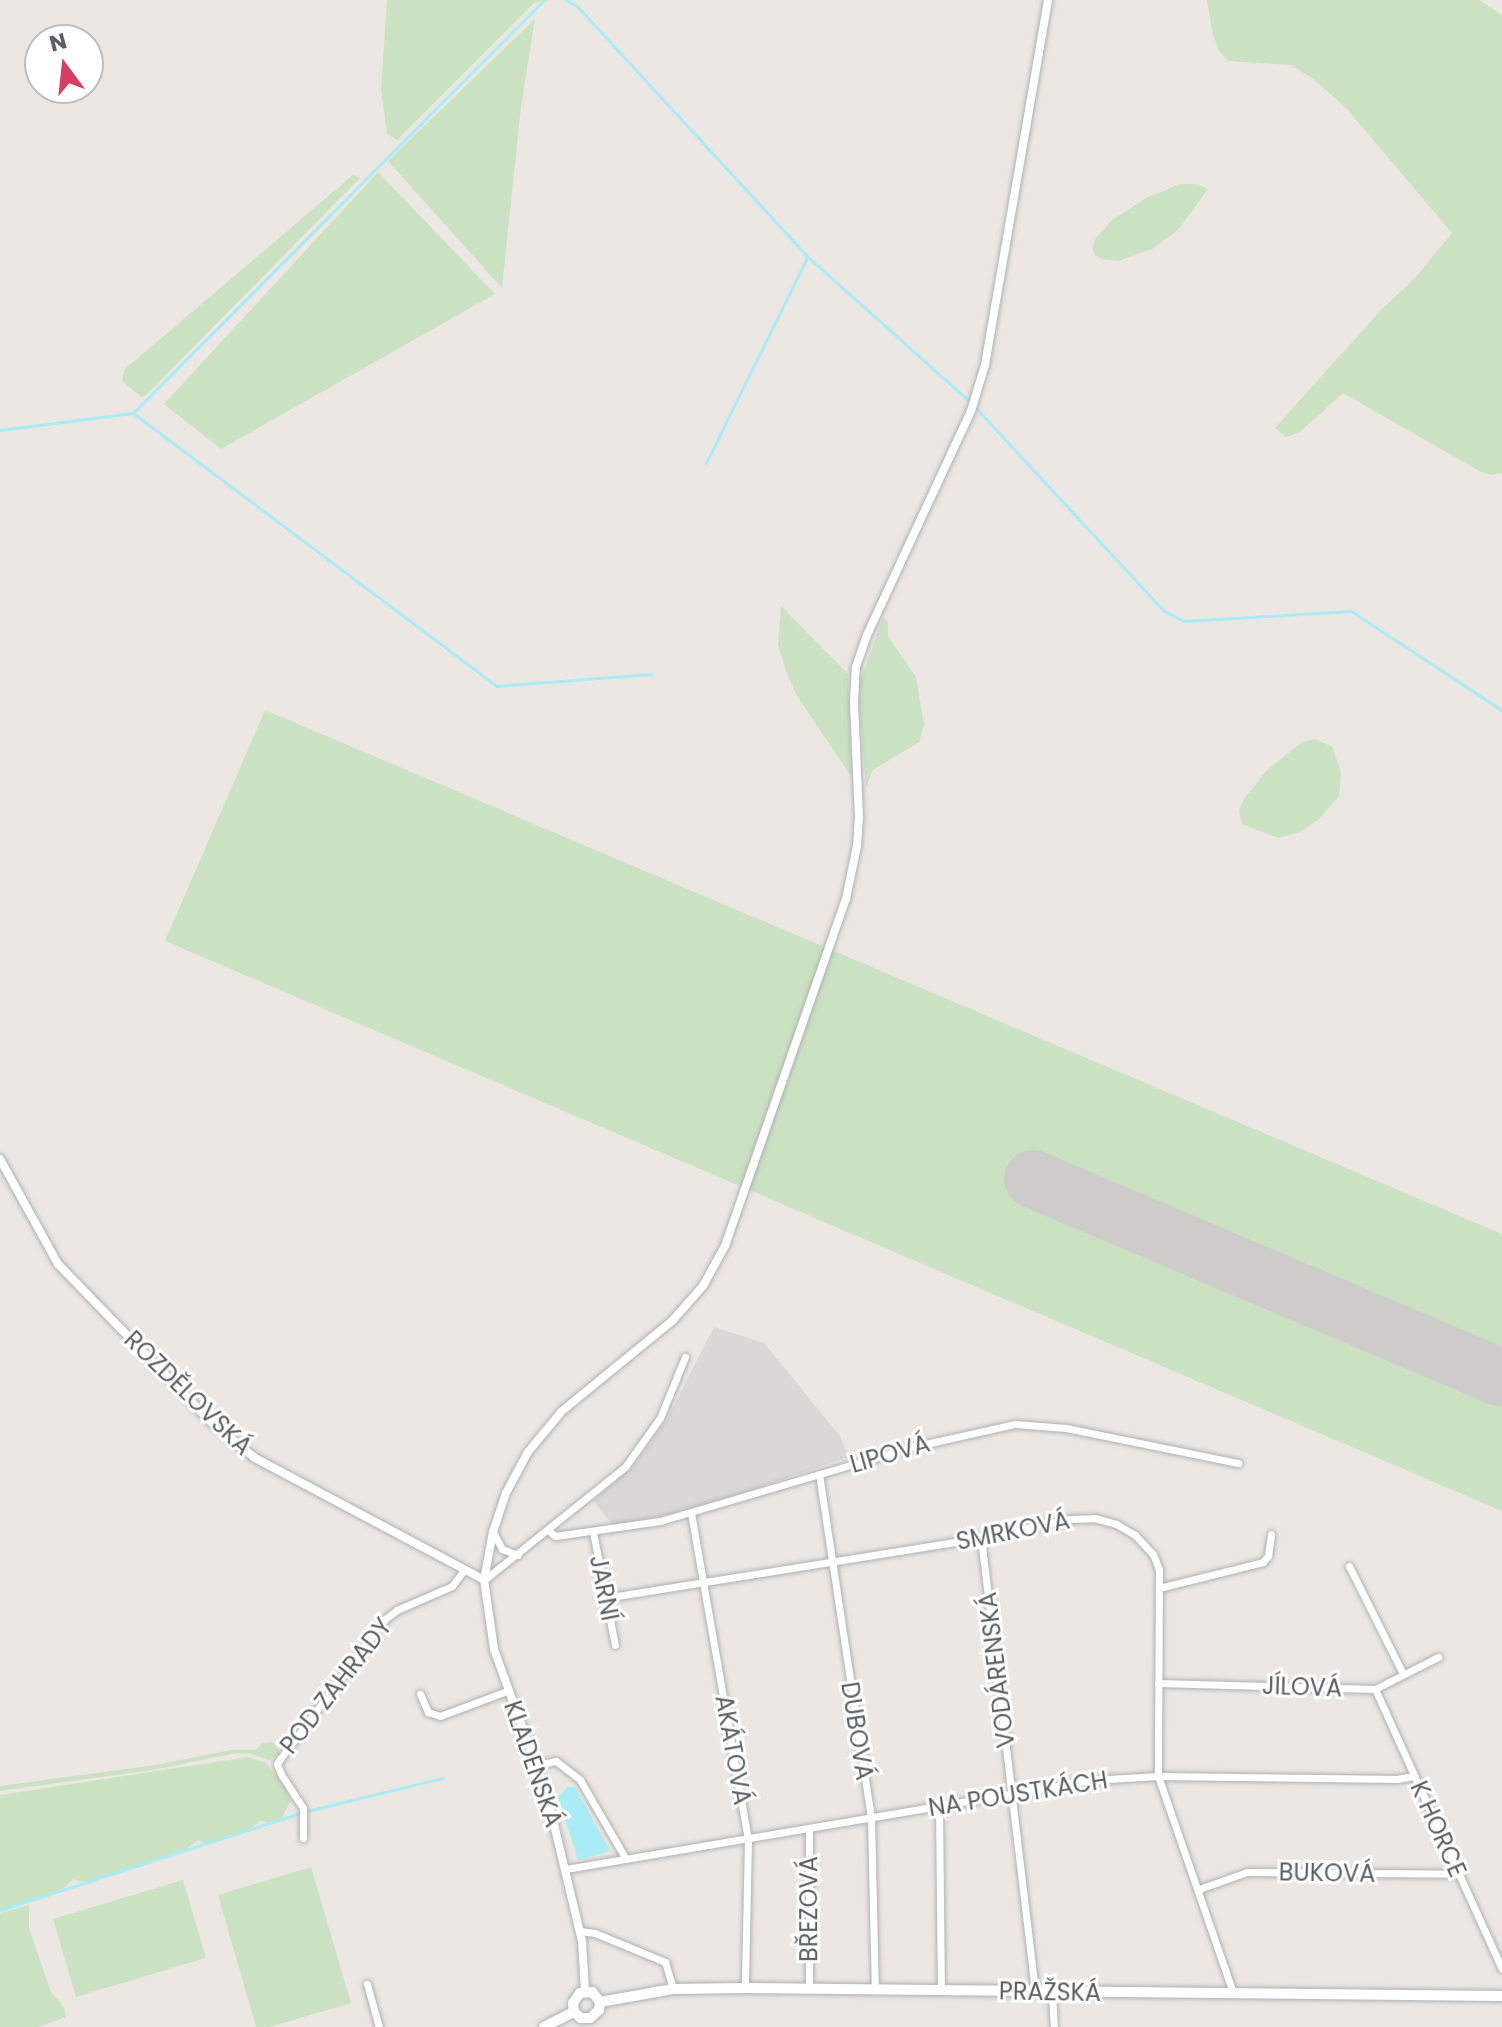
<!DOCTYPE html>
<meta charset="utf-8">
<style>
body{margin:0}
#map{position:relative;width:1502px;height:2027px;overflow:hidden;background:#ece7e3;font-family:Poppins,sans-serif}
div>[style]{position:absolute}
.industrial>*{inset:0;background:#dbd7d5}
.green>*{inset:0;background:#cbe2c2}
.water>*{inset:0;background:#a9ecf6}
.stream>*{height:3px;margin:-1.5px;padding:0 1.5px;transform-origin:1.5px;border-radius:1.5px;background:#a9ecf6}
.runway>*{height:58px;margin:-29px;padding:0 29px;transform-origin:29px;border-radius:29px;background:#ceccca}
.roads{filter:drop-shadow(0 0 2px #aeb2b4) drop-shadow(0 0 2px #aeb2b4)}
.minor>*{height:7px;margin:-3.5px;padding:0 3.5px;transform-origin:3.5px;border-radius:3.5px;background:#fff}
.tertiary>*{height:8px;margin:-4px;padding:0 4px;transform-origin:4px;border-radius:4px;background:#fff}
.secondary>*{height:10px;margin:-5px;padding:0 5px;transform-origin:5px;border-radius:5px;background:#fff}
span{translate:-50% -50%;white-space:nowrap;text-align:center;line-height:1.15;-webkit-text-stroke:6px #fff;paint-order:stroke}
.street-label{font-size:24px;color:#5b6062}
.north{position:absolute;left:24px;top:24px;width:80px;height:80px;box-sizing:border-box;background:#fff;border:2px solid #bdbfc0;border-radius:50%;rotate:345deg;font-size:22px;font-weight:700;line-height:32px;text-align:center;color:#5b6062}
.north::after{content:'';display:block;margin:auto;width:28px;height:36px;background:#d83e61;clip-path:polygon(50% 0,100% 100%,50% 72%,0 100%)}
</style>
<div id="map">
<div class="industrial">
<i style="clip-path:polygon(714px 1327px,764px 1343px,840px 1436px,849px 1457px,700px 1507px,614px 1526px,593px 1501px,633px 1467px,667px 1419px)"></i>
</div>
<div class="green">
<i style="clip-path:polygon(387px 0,550px 0,534px 3px,397px 140px,387px 134px,381px 89px)"></i>
<i style="clip-path:polygon(1207px 0,1479px 0,1502px 15px,1502px 473px,1491px 475px,1481px 472px,1343px 393px,1300px 432px,1286px 437px,1275px 428px,1380px 311px,1414px 279px,1452px 233px,1346px 108px,1312px 78px,1291px 65px,1228px 61px,1219px 51px,1212px 31px)"></i>
<i style="clip-path:polygon(535px 19px,521px 107px,502px 288px,388px 161px)"></i>
<i style="clip-path:polygon(378px 172px,495px 294px,221px 449px,164px 404px)"></i>
<i style="clip-path:polygon(353px 175px,360px 178px,145px 396px,141px 397px,122px 381px,124px 370px)"></i>
<i style="clip-path:polygon(1180px 184px,1197px 184px,1208px 189px,1178px 230px,1152px 249px,1118px 261px,1102px 259px,1095px 255px,1092px 249px,1096px 238px,1112px 220px,1146px 198px)"></i>
<i style="clip-path:polygon(781px 606px,848px 674px,851px 776px,797px 696px,786px 671px,778px 645px)"></i>
<i style="clip-path:polygon(883px 618px,888px 622px,888px 636px,916px 677px,924px 725px,919px 742px,873px 770px,866px 787px,858px 687px)"></i>
<i style="clip-path:polygon(265px 710px,1502px 1234px,1502px 1511px,165px 941px)"></i>
<i style="clip-path:polygon(1315px 739px,1333px 747px,1341px 773px,1339px 796px,1320px 818px,1303px 831px,1278px 838px,1242px 824px,1239px 810px,1244px 799px,1266px 771px,1302px 742px)"></i>
<i style="clip-path:polygon(274px 1742px,280px 1753px,269px 1760px,252px 1754px,236px 1753px,153px 1770px,0 1791px,0 1786px,156px 1765px,231px 1750px,256px 1750px,262px 1743px)"></i>
<i style="clip-path:polygon(248px 1757px,266px 1763px,283px 1784px,291px 1800px,282px 1818px,269px 1823px,260px 1821px,250px 1829px,207px 1844px,198px 1840px,183px 1852px,87px 1883px,73px 1879px,62px 1890px,0 1910px,0 1795px)"></i>
<i style="clip-path:polygon(311px 1867px,351px 2003px,269px 2027px,256px 2027px,218px 1895px)"></i>
<i style="clip-path:polygon(183px 1880px,206px 1958px,76px 1997px,53px 1919px)"></i>
<i style="clip-path:polygon(29px 1905px,29px 1928px,51px 1992px,64px 2007px,66px 2017px,38px 2027px,0 2027px,0 1913px)"></i>
</div>
<div class="water">
<i style="clip-path:polygon(567px 1787px,575px 1787px,610px 1851px,578px 1860px,558px 1797px)"></i>
</div>
<div class="stream">
<i style="left:566px;top:0;width:14px;rotate:30deg"></i>
<i style="left:578px;top:7px;width:340px;rotate:47.4deg"></i>
<i style="left:808px;top:257px;width:217px;rotate:41.8deg"></i>
<i style="left:975px;top:407px;width:278px;rotate:47.2deg"></i>
<i style="left:1164px;top:611px;width:22px;rotate:27deg"></i>
<i style="left:1184px;top:621px;width:167px;rotate:-3.4deg"></i>
<i style="left:1351px;top:611px;width:181px;rotate:33.3deg"></i>
<i style="left:133px;top:413px;width:454px;rotate:36.9deg"></i>
<i style="left:496px;top:686px;width:156px;rotate:-4.4deg"></i>
<i style="left:0;top:430px;width:134px;rotate:-7.3deg"></i>
<i style="left:133px;top:413px;width:583px;rotate:-45.14deg"></i>
<i style="left:706px;top:463px;width:229px;rotate:-63.8deg"></i>
<i style="left:0;top:1910px;width:318px;rotate:-17.9deg"></i>
<i style="left:303px;top:1812px;width:144px;rotate:-13.7deg"></i>
</div>
<div class="runway">
<i style="left:1033px;top:1179px;width:509px;rotate:22.99deg"></i>
</div>
<div class="roads">
<div class="minor">
<i style="left:819px;top:1474px;width:348px;rotate:81.4deg"></i>
<i style="left:871px;top:1818px;width:172px;rotate:88.7deg"></i>
<i style="left:691px;top:1513px;width:331px;rotate:80.1deg"></i>
<i style="left:748px;top:1839px;width:149px;rotate:91.2deg"></i>
<i style="left:548px;top:1530px;width:9px;rotate:41deg"></i>
<i style="left:555px;top:1536px;width:106px;rotate:-8.1deg"></i>
<i style="left:660px;top:1521px;width:263px;rotate:-16.4deg"></i>
<i style="left:912px;top:1447px;width:106px;rotate:-12.6deg"></i>
<i style="left:1015px;top:1424px;width:51px;rotate:4.5deg"></i>
<i style="left:1066px;top:1428px;width:176px;rotate:11.5deg"></i>
<i style="left:493px;top:1532px;width:19px;rotate:62deg"></i>
<i style="left:502px;top:1549px;width:17px;rotate:21deg"></i>
<i style="left:593px;top:1532px;width:115px;rotate:79deg"></i>
<i style="left:981px;top:1538px;width:457px;rotate:83.2deg"></i>
<i style="left:1349px;top:1566px;width:121px;rotate:63.4deg"></i>
<i style="left:484px;top:1580px;width:181px;rotate:-38.7deg"></i>
<i style="left:625px;top:1467px;width:60px;rotate:-54.5deg"></i>
<i style="left:660px;top:1418px;width:66px;rotate:-67.7deg"></i>
<i style="left:1159px;top:1588px;width:107px;rotate:-14deg"></i>
<i style="left:1263px;top:1562px;width:8px;rotate:-50deg"></i>
<i style="left:1268px;top:1556px;width:22px;rotate:-82deg"></i>
<i style="left:605px;top:1598px;width:381px;rotate:-9.1deg"></i>
<i style="left:981px;top:1538px;width:90px;rotate:-12.2deg"></i>
<i style="left:1069px;top:1519px;width:25px;rotate:-2deg"></i>
<i style="left:1094px;top:1518px;width:23px;rotate:15deg"></i>
<i style="left:1116px;top:1524px;width:22px;rotate:30deg"></i>
<i style="left:1135px;top:1535px;width:26px;rotate:47deg"></i>
<i style="left:1153px;top:1554px;width:17px;rotate:69deg"></i>
<i style="left:1159px;top:1570px;width:206px;rotate:90.3deg"></i>
<i style="left:1158px;top:1776px;width:230px;rotate:70.9deg"></i>
<i style="left:1158px;top:1683px;width:217px;rotate:1.6deg"></i>
<i style="left:1375px;top:1689px;width:71px;rotate:-26.9deg"></i>
<i style="left:1375px;top:1689px;width:307px;rotate:65.6deg"></i>
<i style="left:420px;top:1694px;width:20px;rotate:66deg"></i>
<i style="left:428px;top:1712px;width:13px;rotate:18deg"></i>
<i style="left:440px;top:1716px;width:72px;rotate:-20.5deg"></i>
<i style="left:536px;top:1765px;width:20px;rotate:-11deg"></i>
<i style="left:556px;top:1761px;width:31px;rotate:38deg"></i>
<i style="left:580px;top:1780px;width:91px;rotate:59.8deg"></i>
<i style="left:939px;top:1806px;width:185px;rotate:89.4deg"></i>
<i style="left:809px;top:1828px;width:161px;rotate:90deg"></i>
<i style="left:303px;top:1838px;width:30px;rotate:-90deg"></i>
<i style="left:303px;top:1808px;width:38px;rotate:-123deg"></i>
<i style="left:282px;top:1776px;width:13px;rotate:-113deg"></i>
<i style="left:277px;top:1764px;width:6px;rotate:-59deg"></i>
<i style="left:280px;top:1759px;width:175px;rotate:-53.1deg"></i>
<i style="left:385px;top:1619px;width:15px;rotate:-37deg"></i>
<i style="left:397px;top:1610px;width:60px;rotate:-23.6deg"></i>
<i style="left:452px;top:1586px;width:21px;rotate:-53deg"></i>
<i style="left:566px;top:1869px;width:533px;rotate:-9.6deg"></i>
<i style="left:1092px;top:1780px;width:66px;rotate:-3.5deg"></i>
<i style="left:1158px;top:1776px;width:239px;rotate:0.7deg"></i>
<i style="left:1397px;top:1779px;width:16px;rotate:-11deg"></i>
<i style="left:1199px;top:1889px;width:51px;rotate:-19.5deg"></i>
<i style="left:1247px;top:1872px;width:211px;rotate:0.5deg"></i>
<i style="left:580px;top:1931px;width:15px;rotate:8deg"></i>
<i style="left:595px;top:1933px;width:76px;rotate:22.5deg"></i>
<i style="left:665px;top:1962px;width:28px;rotate:73deg"></i>
<i style="left:367px;top:1984px;width:45px;rotate:74.4deg"></i>
<i style="left:1052px;top:1993px;width:34px;rotate:87deg"></i>
</div>
<div class="tertiary">
<i style="left:0;top:1159px;width:120px;rotate:61.1deg"></i>
<i style="left:58px;top:1264px;width:220px;rotate:45.9deg"></i>
<i style="left:211px;top:1422px;width:57px;rotate:39.3deg"></i>
<i style="left:255px;top:1458px;width:259px;rotate:28deg"></i>
<i style="left:585px;top:1991px;width:50px;rotate:-93.4deg"></i>
<i style="left:582px;top:1941px;width:150px;rotate:-103.5deg"></i>
<i style="left:547px;top:1795px;width:155px;rotate:-110deg"></i>
<i style="left:494px;top:1649px;width:70px;rotate:-98.2deg"></i>
<i style="left:484px;top:1580px;width:49px;rotate:-79.4deg"></i>
<i style="left:493px;top:1532px;width:41px;rotate:-71.6deg"></i>
<i style="left:506px;top:1493px;width:47px;rotate:-61.8deg"></i>
<i style="left:528px;top:1452px;width:53px;rotate:-50.3deg"></i>
<i style="left:562px;top:1411px;width:144px;rotate:-39.3deg"></i>
<i style="left:673px;top:1320px;width:45px;rotate:-48.6deg"></i>
<i style="left:703px;top:1286px;width:46px;rotate:-61.2deg"></i>
<i style="left:725px;top:1246px;width:367px;rotate:-70.8deg"></i>
<i style="left:846px;top:899px;width:54px;rotate:-78.3deg"></i>
<i style="left:857px;top:846px;width:29px;rotate:-86deg"></i>
<i style="left:859px;top:817px;width:115px;rotate:-92.5deg"></i>
<i style="left:854px;top:702px;width:35px;rotate:-87deg"></i>
<i style="left:856px;top:667px;width:34px;rotate:-71deg"></i>
<i style="left:867px;top:635px;width:247px;rotate:-65.1deg"></i>
<i style="left:971px;top:411px;width:48px;rotate:-73.1deg"></i>
<i style="left:985px;top:365px;width:370px;rotate:-80.2deg"></i>
</div>
<div class="secondary">
<i style="left:600px;top:2002px;width:74px;rotate:-10.1deg"></i>
<i style="left:673px;top:1989px;width:72px;rotate:-0.8deg"></i>
<i style="left:745px;top:1988px;width:757px;rotate:0.61deg"></i>
<i style="left:574px;top:2012px;width:9px;rotate:-96deg"></i>
<i style="left:573px;top:2003px;width:12px;rotate:-55deg"></i>
<i style="left:580px;top:1993px;width:12px;rotate:-5deg"></i>
<i style="left:592px;top:1992px;width:13px;rotate:51deg"></i>
<i style="left:574px;top:2012px;width:9px;rotate:41deg"></i>
<i style="left:581px;top:2018px;width:9px"></i>
<i style="left:590px;top:2018px;width:12px;rotate:-42deg"></i>
<i style="left:599px;top:2010px;width:8px;rotate:-83deg"></i>
<i style="left:544px;top:2027px;width:34px;rotate:-27deg"></i>
</div>
</div>
<div class="street-label">
<span style="left:188px;top:1393px;rotate:44deg">ROZDĚLOVSKÁ</span>
<span style="left:890px;top:1454px;rotate:-16deg">LIPOVÁ</span>
<span style="left:1013px;top:1531px;rotate:-11deg">SMRKOVÁ</span>
<span style="left:604px;top:1588px;rotate:79deg">JARNÍ</span>
<span style="left:997px;top:1670px;rotate:-97deg">VODÁRENSKÁ</span>
<span style="left:336px;top:1686px;rotate:-52deg">POD ZAHRADY</span>
<span style="left:1302px;top:1687px;rotate:2deg">JÍLOVÁ</span>
<span style="left:857px;top:1731px;rotate:81deg">DUBOVÁ</span>
<span style="left:733px;top:1750px;rotate:80deg">AKÁTOVÁ</span>
<span style="left:533px;top:1764px;rotate:71deg">KLADENSKÁ</span>
<span style="left:1018px;top:1794px;rotate:-9deg">NA POUSTKÁCH</span>
<span style="left:1438px;top:1829px;rotate:66deg">K HORCE</span>
<span style="left:1327px;top:1873px;rotate:1deg">BUKOVÁ</span>
<span style="left:809px;top:1909px;rotate:-90deg">BŘEZOVÁ</span>
<span style="left:1050px;top:1992px;rotate:1deg">PRAŽSKÁ</span>
</div>
<div class="north">N</div>
</div>
